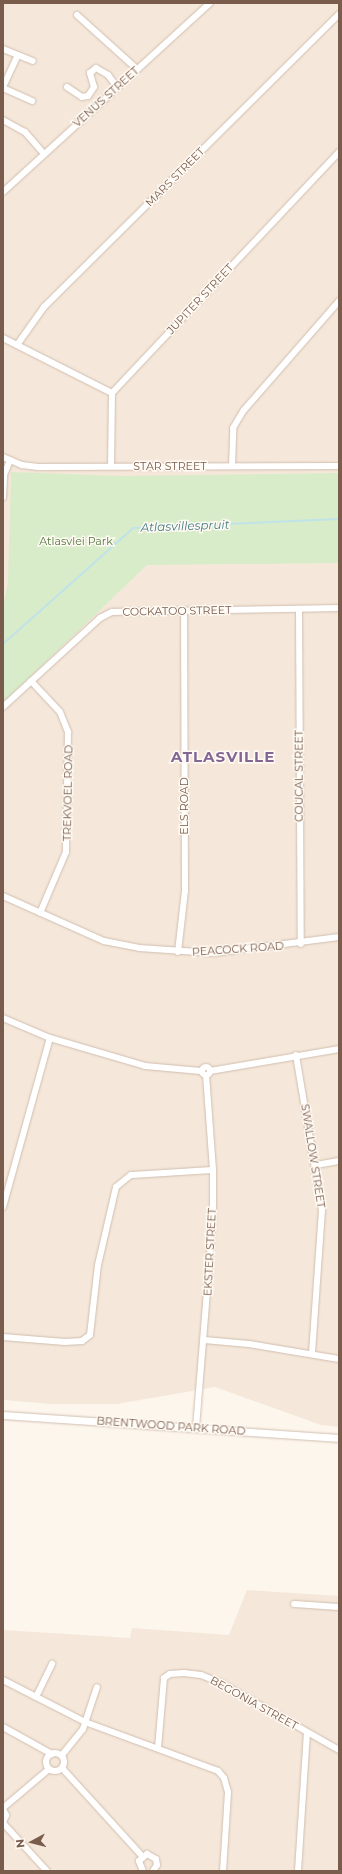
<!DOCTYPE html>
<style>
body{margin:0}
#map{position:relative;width:342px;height:1874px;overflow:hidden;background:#fdf6ec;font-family:Montserrat,sans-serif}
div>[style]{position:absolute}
.residential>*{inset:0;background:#f5e8da}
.green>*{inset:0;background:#d8ecc9}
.stream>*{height:2px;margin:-1px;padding:0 1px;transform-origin:1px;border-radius:1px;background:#bfe3e8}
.roads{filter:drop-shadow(0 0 1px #d1beb0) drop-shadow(0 0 1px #d1beb0)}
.minor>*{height:6px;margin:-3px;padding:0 3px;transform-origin:3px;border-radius:3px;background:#fff}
.minor>.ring{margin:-3px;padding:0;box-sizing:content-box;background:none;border:6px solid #fff;border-radius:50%}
.tertiary>*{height:7px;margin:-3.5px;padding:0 3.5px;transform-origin:3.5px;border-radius:3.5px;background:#fff}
span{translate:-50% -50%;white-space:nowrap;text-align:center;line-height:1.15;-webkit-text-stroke:3px #fffaf3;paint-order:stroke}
.street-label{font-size:11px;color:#7a5c4d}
.park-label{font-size:11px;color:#537a41}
.water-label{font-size:12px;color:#437c86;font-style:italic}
.district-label{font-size:15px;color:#846695;font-weight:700;letter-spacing:1px}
.frame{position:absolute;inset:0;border:4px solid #7a5c4d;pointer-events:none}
.north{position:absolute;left:12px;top:1822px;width:40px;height:40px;-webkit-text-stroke:3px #fffaf3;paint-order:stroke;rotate:263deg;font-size:11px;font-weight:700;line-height:16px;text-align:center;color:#7a5c4d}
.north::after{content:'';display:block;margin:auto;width:14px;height:18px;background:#7a5c4d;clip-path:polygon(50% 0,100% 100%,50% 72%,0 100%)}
</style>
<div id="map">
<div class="residential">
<i style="clip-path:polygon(3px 3px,339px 3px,339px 1427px,321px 1425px,215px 1387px,117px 1404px,52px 1404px,3px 1400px)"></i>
<i style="clip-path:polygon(247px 1590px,339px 1596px,339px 1871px,3px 1871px,3px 1630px,130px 1638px,132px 1628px,229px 1635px)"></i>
</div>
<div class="green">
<i style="clip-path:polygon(11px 472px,121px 476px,339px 473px,339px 563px,147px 565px,3px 703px,3px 607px,8px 582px)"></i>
</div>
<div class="stream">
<i style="left:3px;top:644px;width:174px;rotate:-41.7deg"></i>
<i style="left:133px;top:528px;width:206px;rotate:-2.5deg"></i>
</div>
<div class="roads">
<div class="minor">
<i style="left:77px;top:15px;width:81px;rotate:42deg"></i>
<i style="left:3px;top:49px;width:32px;rotate:22deg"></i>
<i style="left:3px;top:87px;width:35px;rotate:-65deg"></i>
<i style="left:67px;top:87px;width:18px;rotate:34deg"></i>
<i style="left:82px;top:97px;width:6px;rotate:-9deg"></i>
<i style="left:88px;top:96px;width:11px;rotate:-56deg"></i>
<i style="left:94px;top:87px;width:15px;rotate:-106deg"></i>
<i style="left:90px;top:73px;width:8px;rotate:-40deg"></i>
<i style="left:96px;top:68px;width:14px;rotate:30deg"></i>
<i style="left:108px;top:75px;width:15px;rotate:53deg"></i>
<i style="left:3px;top:88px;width:32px;rotate:24deg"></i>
<i style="left:3px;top:120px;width:25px;rotate:29deg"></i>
<i style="left:25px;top:132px;width:29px;rotate:49deg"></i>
<i style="left:3px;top:192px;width:280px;rotate:-42.4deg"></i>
<i style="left:3px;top:338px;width:122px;rotate:26.8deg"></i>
<i style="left:17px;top:345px;width:47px;rotate:-54.6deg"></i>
<i style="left:44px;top:307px;width:416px;rotate:-44.8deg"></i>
<i style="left:3px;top:457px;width:21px;rotate:23deg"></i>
<i style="left:22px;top:465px;width:16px;rotate:7deg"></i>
<i style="left:38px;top:467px;width:301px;rotate:-0.2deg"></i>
<i style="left:111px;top:466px;width:73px;rotate:-89.2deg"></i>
<i style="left:112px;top:393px;width:331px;rotate:-46.7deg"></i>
<i style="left:232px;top:466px;width:38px;rotate:-88deg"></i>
<i style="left:233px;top:428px;width:21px;rotate:-59deg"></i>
<i style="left:244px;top:410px;width:145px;rotate:-48.9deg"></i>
<i style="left:3px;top:497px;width:22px;rotate:-87deg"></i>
<i style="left:4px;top:475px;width:16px;rotate:-68deg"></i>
<i style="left:299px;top:609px;width:335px;rotate:89.7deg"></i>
<i style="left:31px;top:681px;width:42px;rotate:46.9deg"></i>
<i style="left:60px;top:712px;width:22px;rotate:68deg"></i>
<i style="left:68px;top:732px;width:120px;rotate:91deg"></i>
<i style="left:66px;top:852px;width:66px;rotate:113.1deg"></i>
<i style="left:3px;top:707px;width:132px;rotate:-42.5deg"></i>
<i style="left:100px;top:618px;width:13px;rotate:-27deg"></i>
<i style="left:112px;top:612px;width:227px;rotate:-1deg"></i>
<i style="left:3px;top:896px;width:111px;rotate:24deg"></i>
<i style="left:104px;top:941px;width:36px;rotate:11deg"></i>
<i style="left:139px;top:948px;width:74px;rotate:3.9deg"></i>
<i style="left:213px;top:953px;width:127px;rotate:-7.2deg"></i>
<i style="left:178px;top:952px;width:61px;rotate:-83.5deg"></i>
<i style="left:185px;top:891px;width:279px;rotate:-90.2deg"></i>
<i style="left:3px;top:1018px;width:51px;rotate:23.1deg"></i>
<i style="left:50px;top:1038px;width:99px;rotate:16.4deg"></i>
<i style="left:145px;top:1066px;width:56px;rotate:5.1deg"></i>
<i style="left:296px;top:1055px;width:157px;rotate:80.5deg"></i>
<i style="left:322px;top:1210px;width:143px;rotate:94deg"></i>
<i class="ring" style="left:202px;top:1067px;width:2px;height:2px"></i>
<i style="left:210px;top:1071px;width:131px;rotate:-9.7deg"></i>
<i style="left:316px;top:1165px;width:23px;rotate:-10deg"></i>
<i style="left:3px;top:1207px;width:175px;rotate:-74.5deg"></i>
<i style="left:3px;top:1337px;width:62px;rotate:4.6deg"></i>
<i style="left:65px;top:1342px;width:17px;rotate:-3deg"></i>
<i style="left:82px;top:1341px;width:10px;rotate:-37deg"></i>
<i style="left:90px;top:1335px;width:70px;rotate:-83.5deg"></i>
<i style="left:98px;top:1265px;width:80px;rotate:-77deg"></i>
<i style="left:116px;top:1187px;width:19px;rotate:-39deg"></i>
<i style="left:131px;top:1175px;width:82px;rotate:-3.5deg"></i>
<i style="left:204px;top:1340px;width:45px;rotate:5.1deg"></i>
<i style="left:249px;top:1344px;width:91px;rotate:9.5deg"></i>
<i style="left:196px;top:1428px;width:214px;rotate:-85.4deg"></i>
<i style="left:213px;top:1215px;width:45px;rotate:-90deg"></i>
<i style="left:213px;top:1170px;width:95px;rotate:-94.2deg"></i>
<i style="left:294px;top:1604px;width:45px;rotate:3.8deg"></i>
<i style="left:3px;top:1680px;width:92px;rotate:27.1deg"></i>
<i style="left:85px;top:1722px;width:142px;rotate:20.2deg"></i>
<i style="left:218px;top:1771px;width:9px;rotate:49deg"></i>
<i style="left:224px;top:1778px;width:15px;rotate:74deg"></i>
<i style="left:228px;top:1792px;width:79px;rotate:93.6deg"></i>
<i style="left:36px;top:1697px;width:37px;rotate:-64deg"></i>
<i style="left:3px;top:1727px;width:56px;rotate:28.9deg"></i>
<i style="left:158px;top:1748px;width:70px;rotate:-85.1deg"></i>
<i style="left:164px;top:1678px;width:7px;rotate:-34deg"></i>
<i style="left:170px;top:1674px;width:14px;rotate:-4deg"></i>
<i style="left:184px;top:1673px;width:17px;rotate:7deg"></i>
<i style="left:201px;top:1675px;width:22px;rotate:22deg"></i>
<i style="left:221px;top:1683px;width:136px;rotate:29.6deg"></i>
<i class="ring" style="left:46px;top:1753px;width:12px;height:12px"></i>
<i style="left:62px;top:1755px;width:33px;rotate:-51deg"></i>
<i style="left:83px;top:1729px;width:44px;rotate:-71.6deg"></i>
<i style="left:62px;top:1768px;width:119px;rotate:47.7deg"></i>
<i style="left:3px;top:1808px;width:60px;rotate:-40.3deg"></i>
<i style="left:3px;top:1809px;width:7px;rotate:63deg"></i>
<i style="left:6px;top:1815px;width:9px;rotate:111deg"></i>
<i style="left:3px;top:1823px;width:65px;rotate:47.5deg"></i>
<i style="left:143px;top:1871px;width:11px;rotate:-112deg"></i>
<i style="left:139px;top:1861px;width:11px;rotate:-41deg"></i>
<i style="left:147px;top:1854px;width:10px;rotate:29deg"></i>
<i style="left:156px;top:1859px;width:6px;rotate:81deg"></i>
<i style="left:157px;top:1865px;width:7px;rotate:124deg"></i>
<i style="left:298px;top:1871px;width:138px;rotate:-86.3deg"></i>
</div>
<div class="tertiary">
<i style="left:3px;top:1415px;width:337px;rotate:3.9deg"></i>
</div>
</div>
<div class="street-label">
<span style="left:106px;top:97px;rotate:-42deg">VENUS STREET</span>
<span style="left:175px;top:177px;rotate:-45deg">MARS STREET</span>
<span style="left:200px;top:299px;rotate:-47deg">JUPITER STREET</span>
<span style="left:170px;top:466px">STAR STREET</span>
<span style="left:177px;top:611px;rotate:-1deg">COCKATOO STREET</span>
<span style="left:299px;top:776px;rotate:-90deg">COUCAL STREET</span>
<span style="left:68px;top:793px;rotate:-89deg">TREKVOEL ROAD</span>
<span style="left:184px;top:806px;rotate:-90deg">ELS ROAD</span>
<span style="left:238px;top:949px;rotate:-4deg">PEACOCK ROAD</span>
<span style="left:313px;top:1156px;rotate:81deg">SWALLOW STREET</span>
<span style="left:210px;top:1252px;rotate:-87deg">EKSTER STREET</span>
<span style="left:171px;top:1426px;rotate:4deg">BRENTWOOD PARK ROAD</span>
<span style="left:254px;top:1703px;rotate:29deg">BEGONIA STREET</span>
</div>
<div class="park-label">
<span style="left:76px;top:541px">Atlasvlei Park</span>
</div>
<div class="water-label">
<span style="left:185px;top:526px;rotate:-2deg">Atlasvillespruit</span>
</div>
<div class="district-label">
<span style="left:223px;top:757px">ATLASVILLE</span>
</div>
<div class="frame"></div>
<div class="north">N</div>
</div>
